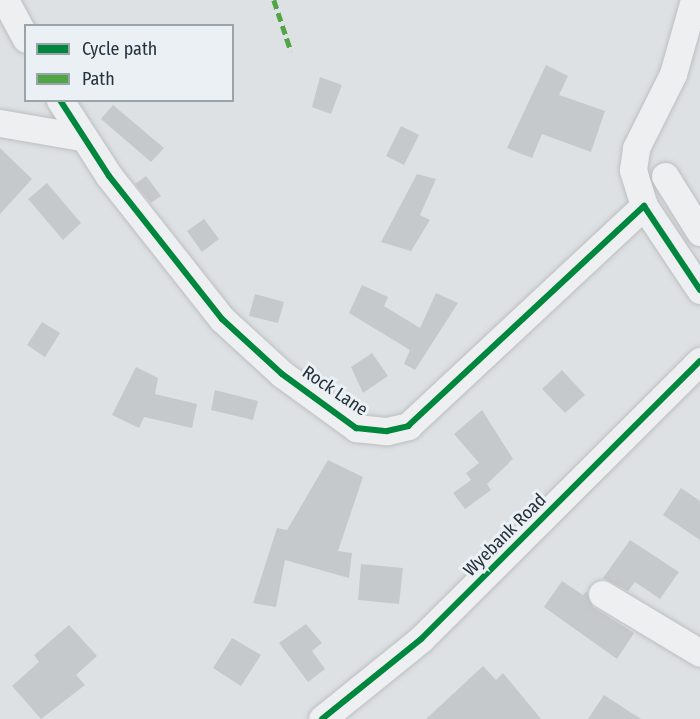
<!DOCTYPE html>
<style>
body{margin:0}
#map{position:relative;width:700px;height:719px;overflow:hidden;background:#dee1e3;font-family:"Fira Sans Condensed",sans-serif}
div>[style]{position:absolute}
.building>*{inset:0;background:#c6c9cb}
.roads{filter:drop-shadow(0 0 2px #bcbfc1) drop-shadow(0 0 2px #bcbfc1)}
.minor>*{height:27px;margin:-13.5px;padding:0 13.5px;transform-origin:13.5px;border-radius:13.5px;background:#edeff0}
.quiet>*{height:4.5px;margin-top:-2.25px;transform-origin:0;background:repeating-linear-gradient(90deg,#50a545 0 9px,transparent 0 13.5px)}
.cycleway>*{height:6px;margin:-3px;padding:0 3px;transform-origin:3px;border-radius:3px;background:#00873e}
span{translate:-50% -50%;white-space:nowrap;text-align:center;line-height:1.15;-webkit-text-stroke:6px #eaf0f4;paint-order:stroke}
.street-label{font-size:18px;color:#25313c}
.legend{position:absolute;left:24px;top:24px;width:210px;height:78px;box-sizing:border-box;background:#eaf0f4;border:2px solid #9ba4aa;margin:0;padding:8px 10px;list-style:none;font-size:18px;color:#25313c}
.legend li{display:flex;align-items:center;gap:12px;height:30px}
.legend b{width:30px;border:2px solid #9ba4aa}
</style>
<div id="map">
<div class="building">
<i style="clip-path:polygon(546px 65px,568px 76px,559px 95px,605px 111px,591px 152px,542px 134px,532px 158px,507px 148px)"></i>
<i style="clip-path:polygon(320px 77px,342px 85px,331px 114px,312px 107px)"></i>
<i style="clip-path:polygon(113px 105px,164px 148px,151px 162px,101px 119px)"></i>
<i style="clip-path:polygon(401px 126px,419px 135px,404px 165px,386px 156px)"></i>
<i style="clip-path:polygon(0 148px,32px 179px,0 214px)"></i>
<i style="clip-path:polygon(417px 174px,436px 179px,420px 215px,430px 220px,411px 251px,381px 242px)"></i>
<i style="clip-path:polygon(146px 176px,161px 196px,151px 203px,135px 184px)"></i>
<i style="clip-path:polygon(47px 183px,81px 223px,63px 240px,28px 199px)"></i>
<i style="clip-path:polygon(204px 219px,219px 239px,202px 252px,187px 231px)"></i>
<i style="clip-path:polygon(362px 285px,388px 297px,384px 306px,420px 328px,436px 293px,458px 303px,415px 370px,404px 364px,410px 350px,349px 313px)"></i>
<i style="clip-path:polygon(255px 294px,284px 302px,278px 323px,249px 316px)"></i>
<i style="clip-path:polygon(42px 322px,60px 333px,45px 357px,27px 345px)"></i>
<i style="clip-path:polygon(372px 353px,388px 376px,363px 393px,351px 367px)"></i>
<i style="clip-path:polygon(136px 367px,158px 378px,155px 394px,197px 404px,192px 428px,144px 417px,139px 428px,112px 415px)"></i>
<i style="clip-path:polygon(562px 370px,585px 395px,565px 413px,542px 389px)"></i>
<i style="clip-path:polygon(215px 390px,258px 401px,253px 420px,211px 410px)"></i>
<i style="clip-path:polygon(482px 410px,513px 459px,487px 484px,491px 490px,465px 509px,453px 493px,471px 480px,466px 473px,479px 463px,454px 434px)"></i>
<i style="clip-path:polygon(328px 460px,363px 477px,338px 551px,352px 553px,349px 578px,285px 560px,276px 607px,253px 603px,277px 528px,287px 530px)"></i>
<i style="clip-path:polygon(681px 488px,700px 501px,700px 540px,663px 515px)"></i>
<i style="clip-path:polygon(630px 540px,679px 572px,660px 599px,635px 582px,628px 591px,603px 578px)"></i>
<i style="clip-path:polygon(361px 564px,403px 568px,399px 604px,358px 600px)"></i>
<i style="clip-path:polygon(562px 581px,583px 595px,587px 591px,593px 607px,634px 633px,617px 659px,544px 607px)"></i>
<i style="clip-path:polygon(306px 624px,322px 643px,312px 651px,325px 669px,308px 682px,279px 643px)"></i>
<i style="clip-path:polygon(69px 625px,97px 656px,76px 675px,85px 685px,41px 719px,12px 686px,39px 662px,34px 655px)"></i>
<i style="clip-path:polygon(232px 638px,261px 655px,241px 686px,213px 668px)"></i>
<i style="clip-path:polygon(483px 666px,496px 680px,503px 673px,541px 719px,426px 719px)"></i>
<i style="clip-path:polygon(604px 695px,641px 719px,588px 719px)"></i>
</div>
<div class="roads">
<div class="minor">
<i style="left:5px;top:0;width:44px;rotate:61.7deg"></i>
<i style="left:60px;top:100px;width:90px;rotate:57.2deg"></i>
<i style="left:109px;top:176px;width:182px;rotate:51.7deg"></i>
<i style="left:222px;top:319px;width:81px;rotate:42.5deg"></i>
<i style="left:282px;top:374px;width:92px;rotate:36.1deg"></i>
<i style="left:356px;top:428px;width:31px;rotate:6deg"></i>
<i style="left:387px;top:431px;width:22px;rotate:-13deg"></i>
<i style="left:408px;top:426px;width:323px;rotate:-43deg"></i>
<i style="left:644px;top:206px;width:101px;rotate:56.3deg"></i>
<i style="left:0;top:123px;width:82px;rotate:9.8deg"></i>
<i style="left:665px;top:176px;width:66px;rotate:58deg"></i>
<i style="left:644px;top:206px;width:38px;rotate:-107deg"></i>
<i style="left:633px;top:170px;width:22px;rotate:-82deg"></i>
<i style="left:636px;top:148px;width:83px;rotate:-63.4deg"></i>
<i style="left:673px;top:74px;width:77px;rotate:-74.2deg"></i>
<i style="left:602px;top:594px;width:114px;rotate:31deg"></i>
<i style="left:322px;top:719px;width:127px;rotate:-38.9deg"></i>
<i style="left:421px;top:639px;width:394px;rotate:-44.9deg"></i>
</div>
</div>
<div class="quiet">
<i style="left:274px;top:0;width:54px;rotate:71.6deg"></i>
</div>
<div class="cycleway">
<i style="left:60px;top:100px;width:90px;rotate:57.2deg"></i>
<i style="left:109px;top:176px;width:182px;rotate:51.7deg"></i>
<i style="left:222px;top:319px;width:81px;rotate:42.5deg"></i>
<i style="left:282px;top:374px;width:92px;rotate:36.1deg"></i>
<i style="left:356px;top:428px;width:31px;rotate:6deg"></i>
<i style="left:387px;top:431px;width:22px;rotate:-13deg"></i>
<i style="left:408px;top:426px;width:323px;rotate:-43deg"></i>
<i style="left:644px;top:206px;width:101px;rotate:56.3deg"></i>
<i style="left:322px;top:719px;width:127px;rotate:-38.9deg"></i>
<i style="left:421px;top:639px;width:394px;rotate:-44.9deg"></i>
</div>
<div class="street-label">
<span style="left:335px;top:391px;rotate:34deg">Rock Lane</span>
<span style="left:505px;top:535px;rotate:-45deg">Wyebank Road</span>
</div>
<ul class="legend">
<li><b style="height:8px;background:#00873e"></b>Cycle path</li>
<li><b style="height:8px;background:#50a545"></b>Path</li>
</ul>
</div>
